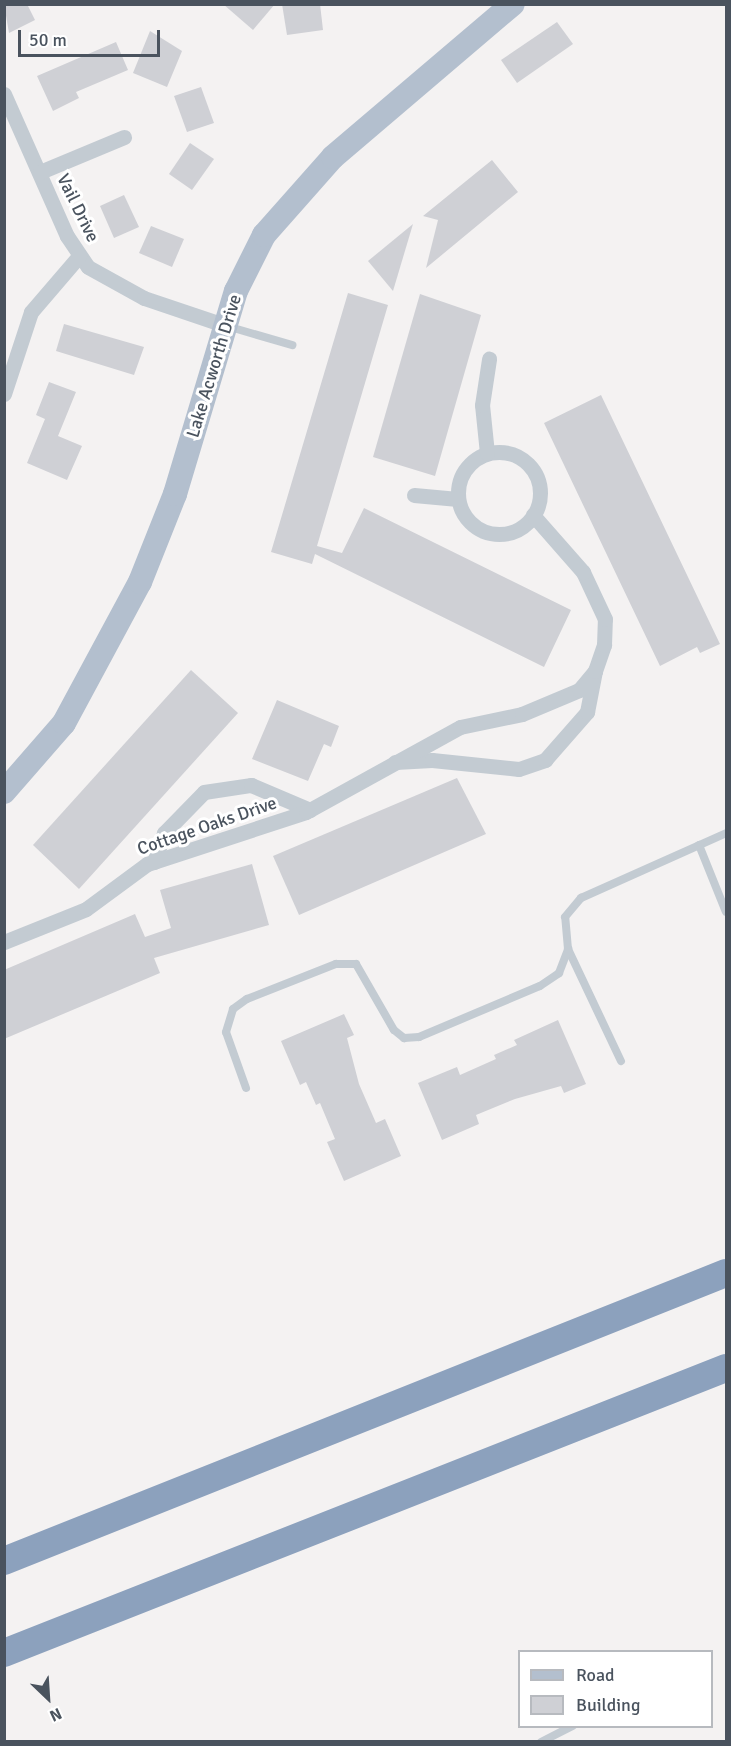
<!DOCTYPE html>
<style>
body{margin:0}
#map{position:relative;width:731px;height:1746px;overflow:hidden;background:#f4f2f2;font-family:Signika,sans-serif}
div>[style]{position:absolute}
.building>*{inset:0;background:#cfd0d5}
.lane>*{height:8px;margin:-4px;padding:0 4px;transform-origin:4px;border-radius:4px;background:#c3cbd2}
.street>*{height:15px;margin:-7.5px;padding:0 7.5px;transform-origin:7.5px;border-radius:7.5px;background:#c3cbd2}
.street>.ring{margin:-7.5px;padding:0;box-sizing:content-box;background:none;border:15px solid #c3cbd2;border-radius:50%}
.primary>*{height:24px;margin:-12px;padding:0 12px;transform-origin:12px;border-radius:12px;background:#b3bfce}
.highway>*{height:28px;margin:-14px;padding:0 14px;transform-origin:14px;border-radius:14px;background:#8ca1bd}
span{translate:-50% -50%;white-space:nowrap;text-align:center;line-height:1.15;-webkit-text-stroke:6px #fff;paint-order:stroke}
.street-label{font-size:18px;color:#4a535e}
.frame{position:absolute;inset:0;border:6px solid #4a535e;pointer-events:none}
.legend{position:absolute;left:518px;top:1650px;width:195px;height:78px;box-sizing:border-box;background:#fff;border:2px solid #b7babf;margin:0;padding:8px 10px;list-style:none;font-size:18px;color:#4a535e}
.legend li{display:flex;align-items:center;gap:12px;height:30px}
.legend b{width:30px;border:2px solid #b7babf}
.north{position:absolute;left:18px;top:1668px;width:60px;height:60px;-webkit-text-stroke:4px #fff;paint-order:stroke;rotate:155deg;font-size:16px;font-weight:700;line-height:24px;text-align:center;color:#4a535e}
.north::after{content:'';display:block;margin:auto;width:21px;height:27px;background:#4a535e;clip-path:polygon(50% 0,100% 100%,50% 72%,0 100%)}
.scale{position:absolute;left:18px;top:30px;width:142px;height:27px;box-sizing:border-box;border:3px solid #4a535e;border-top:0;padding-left:8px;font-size:18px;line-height:21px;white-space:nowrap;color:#4a535e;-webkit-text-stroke:4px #fff;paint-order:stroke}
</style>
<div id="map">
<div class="building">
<i style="clip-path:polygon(4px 4px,27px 4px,35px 20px,9px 33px)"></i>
<i style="clip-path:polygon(223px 4px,275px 4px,253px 30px)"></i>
<i style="clip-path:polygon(282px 4px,320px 4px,323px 30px,287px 35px)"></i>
<i style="clip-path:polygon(557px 22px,573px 44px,517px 83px,501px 60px)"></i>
<i style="clip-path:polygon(150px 31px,182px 51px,167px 87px,133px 73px)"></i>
<i style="clip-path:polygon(116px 42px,128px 70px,76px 92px,79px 98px,53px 111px,37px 76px)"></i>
<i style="clip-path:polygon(201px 87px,214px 123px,187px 132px,174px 96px)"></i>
<i style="clip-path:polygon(190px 143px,214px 159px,192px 190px,169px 174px)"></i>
<i style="clip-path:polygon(492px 160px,518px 192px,426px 268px,438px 220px,423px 216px)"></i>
<i style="clip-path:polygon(124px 195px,139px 227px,114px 238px,100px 206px)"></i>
<i style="clip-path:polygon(413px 224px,393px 291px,368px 261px)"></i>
<i style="clip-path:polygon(151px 226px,184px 239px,172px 267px,139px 253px)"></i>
<i style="clip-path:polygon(348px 293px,388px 305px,317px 546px,342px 553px,364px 508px,571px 610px,544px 667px,315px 554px,312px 564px,271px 552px)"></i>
<i style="clip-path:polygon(420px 294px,481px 315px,435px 476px,373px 457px)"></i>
<i style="clip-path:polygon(64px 324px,144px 347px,134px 375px,56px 351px)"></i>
<i style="clip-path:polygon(49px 382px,76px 392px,58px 436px,82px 446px,67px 480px,27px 463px,45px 419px,36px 415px)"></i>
<i style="clip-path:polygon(601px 395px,720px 644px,700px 653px,697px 647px,660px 666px,544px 423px)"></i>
<i style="clip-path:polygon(191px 670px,238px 713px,79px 889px,33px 845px)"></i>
<i style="clip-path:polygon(277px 700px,339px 726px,331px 747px,324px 744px,308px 781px,252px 759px)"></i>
<i style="clip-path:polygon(457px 778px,486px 834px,299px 915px,273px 856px)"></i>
<i style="clip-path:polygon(252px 864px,269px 925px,154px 958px,160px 973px,4px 1039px,4px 970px,135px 914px,145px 937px,171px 928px,160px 890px)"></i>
<i style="clip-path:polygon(344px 1014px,354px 1035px,347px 1038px,359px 1084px,376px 1123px,385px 1119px,401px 1156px,344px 1181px,327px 1142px,335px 1139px,320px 1103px,316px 1105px,306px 1082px,300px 1085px,281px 1041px)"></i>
<i style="clip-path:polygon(558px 1020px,586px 1084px,564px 1093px,561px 1086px,515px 1099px,476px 1115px,479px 1124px,442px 1140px,418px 1083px,457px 1067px,460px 1075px,496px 1059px,494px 1055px,517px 1045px,514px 1040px)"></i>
</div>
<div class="lane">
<i style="left:230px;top:327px;width:65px;rotate:16.2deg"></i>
<i style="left:699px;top:845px;width:72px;rotate:68.1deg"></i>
<i style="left:568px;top:949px;width:124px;rotate:64.7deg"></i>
<i style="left:246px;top:1088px;width:59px;rotate:-109.7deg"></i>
<i style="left:226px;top:1032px;width:24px;rotate:-73deg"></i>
<i style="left:233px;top:1009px;width:17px;rotate:-36deg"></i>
<i style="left:247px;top:999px;width:96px;rotate:-21.5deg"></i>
<i style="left:336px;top:964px;width:20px"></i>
<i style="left:356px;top:964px;width:76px;rotate:60.1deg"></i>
<i style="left:394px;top:1030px;width:13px;rotate:39deg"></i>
<i style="left:404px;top:1038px;width:15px;rotate:-4deg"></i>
<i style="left:419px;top:1037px;width:131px;rotate:-22.9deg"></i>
<i style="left:540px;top:986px;width:23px;rotate:-34deg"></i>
<i style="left:559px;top:973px;width:26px;rotate:-69deg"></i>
<i style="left:568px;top:949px;width:32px;rotate:-95deg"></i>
<i style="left:565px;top:917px;width:25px;rotate:-50deg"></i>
<i style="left:581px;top:898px;width:159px;rotate:-24.1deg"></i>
<i style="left:541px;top:1742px;width:36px;rotate:-27deg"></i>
</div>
<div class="street">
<i style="left:4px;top:94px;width:155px;rotate:66.1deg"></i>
<i style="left:67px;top:236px;width:37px;rotate:56deg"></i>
<i style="left:88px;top:267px;width:64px;rotate:29deg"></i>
<i style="left:144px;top:298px;width:84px;rotate:18.6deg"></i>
<i style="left:40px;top:172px;width:91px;rotate:-22.6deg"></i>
<i style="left:4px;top:394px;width:86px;rotate:-71.8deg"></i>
<i style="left:31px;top:312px;width:74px;rotate:-49.4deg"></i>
<i class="ring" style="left:458px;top:452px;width:67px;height:67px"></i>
<i style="left:487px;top:453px;width:48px;rotate:-95.9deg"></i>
<i style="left:482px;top:405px;width:47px;rotate:-81.3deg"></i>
<i style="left:414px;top:495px;width:44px;rotate:5.2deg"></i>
<i style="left:395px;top:762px;width:37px;rotate:-3deg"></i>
<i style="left:432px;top:760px;width:87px;rotate:5.9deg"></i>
<i style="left:519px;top:769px;width:28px;rotate:-19deg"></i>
<i style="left:545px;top:760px;width:64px;rotate:-48.8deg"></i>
<i style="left:587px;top:712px;width:42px;rotate:-79deg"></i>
<i style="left:154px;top:862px;width:31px;rotate:-71deg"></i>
<i style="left:164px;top:833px;width:57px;rotate:-45.7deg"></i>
<i style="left:204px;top:792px;width:48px;rotate:-8.5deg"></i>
<i style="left:251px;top:785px;width:64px;rotate:23deg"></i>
<i style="left:4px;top:942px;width:88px;rotate:-21.9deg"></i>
<i style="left:86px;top:909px;width:76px;rotate:-36.4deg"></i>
<i style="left:147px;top:864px;width:167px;rotate:-18.1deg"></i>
<i style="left:306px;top:812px;width:176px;rotate:-28.9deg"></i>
<i style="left:460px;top:727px;width:63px;rotate:-11.8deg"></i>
<i style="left:522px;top:714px;width:62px;rotate:-22.8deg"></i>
<i style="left:579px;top:690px;width:25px;rotate:-50deg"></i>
<i style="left:595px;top:671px;width:28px;rotate:-71deg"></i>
<i style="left:604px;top:645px;width:26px;rotate:-88deg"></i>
<i style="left:605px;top:619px;width:52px;rotate:-115.1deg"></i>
<i style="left:583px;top:572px;width:76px;rotate:-131.3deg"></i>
</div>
<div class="primary">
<i style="left:4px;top:792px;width:91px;rotate:-49deg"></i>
<i style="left:64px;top:723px;width:160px;rotate:-61.7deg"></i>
<i style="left:140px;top:582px;width:95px;rotate:-68.3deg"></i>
<i style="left:175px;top:494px;width:212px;rotate:-73.3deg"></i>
<i style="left:236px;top:291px;width:63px;rotate:-63.4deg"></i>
<i style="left:264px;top:235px;width:104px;rotate:-48.5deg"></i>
<i style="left:333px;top:157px;width:236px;rotate:-40.4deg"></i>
</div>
<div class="highway">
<i style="left:4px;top:1561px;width:777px;rotate:-21.75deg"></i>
<i style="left:4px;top:1653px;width:776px;rotate:-21.54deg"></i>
</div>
<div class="street-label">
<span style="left:78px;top:208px;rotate:64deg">Vail Drive</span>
<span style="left:214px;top:366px;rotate:-73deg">Lake Acworth Drive</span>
<span style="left:207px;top:826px;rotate:-19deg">Cottage Oaks Drive</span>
</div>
<div class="frame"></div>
<ul class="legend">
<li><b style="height:8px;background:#b3bfce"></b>Road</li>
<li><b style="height:16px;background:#cfd0d5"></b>Building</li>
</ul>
<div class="north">N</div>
<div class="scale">50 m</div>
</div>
